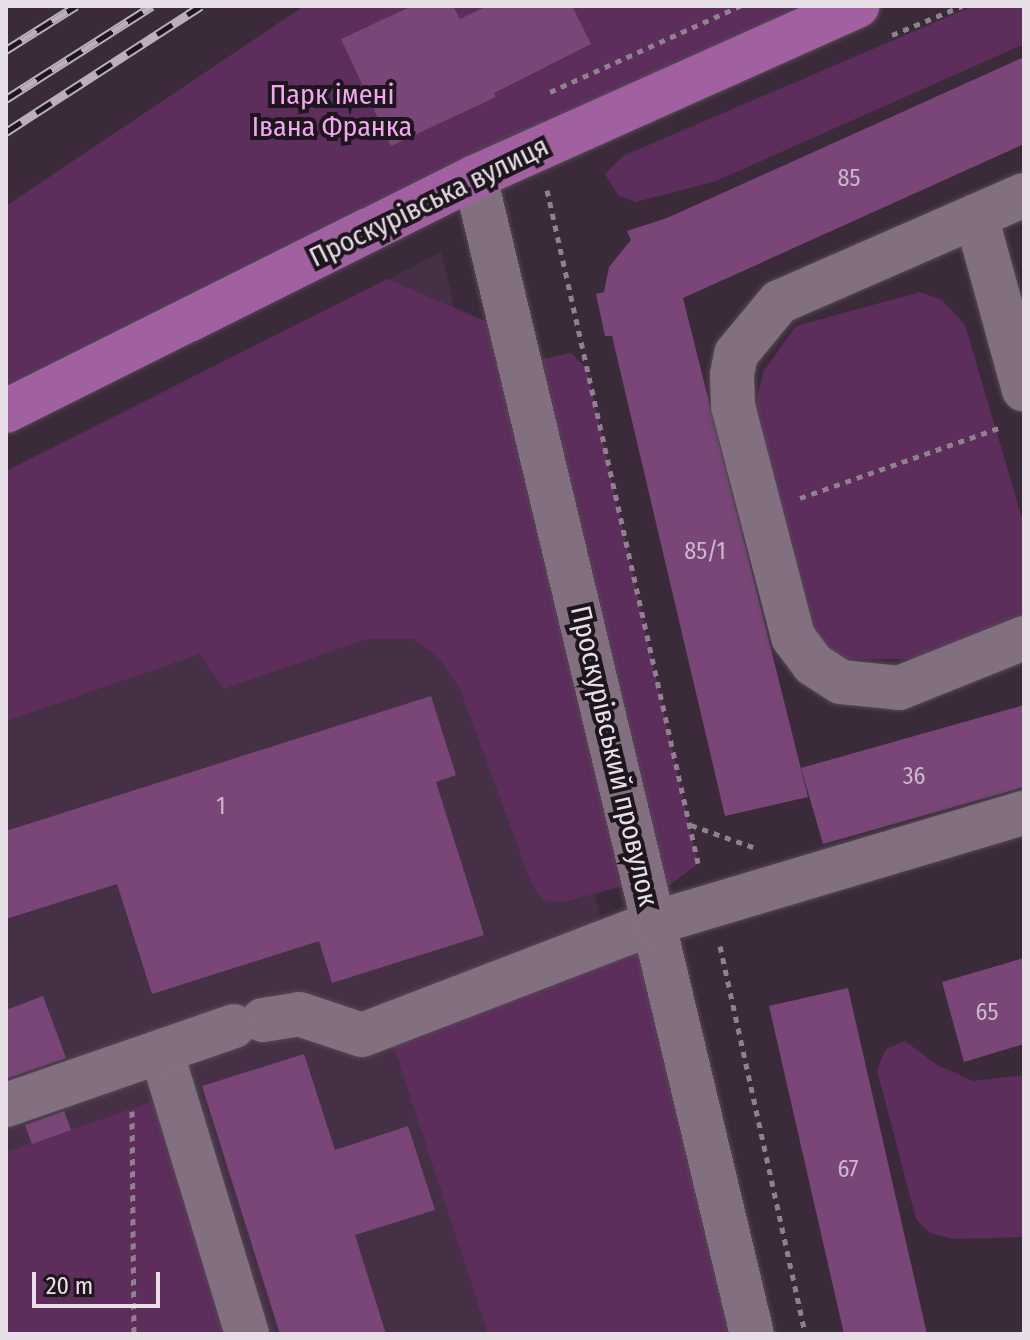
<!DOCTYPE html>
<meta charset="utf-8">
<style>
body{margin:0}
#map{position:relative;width:1030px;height:1340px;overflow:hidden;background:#3b2b3a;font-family:"Fira Sans Condensed",sans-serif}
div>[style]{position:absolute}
.built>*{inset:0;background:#463045}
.green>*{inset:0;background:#5d2d5c}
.building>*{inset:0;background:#794677}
.path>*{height:5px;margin-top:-2.5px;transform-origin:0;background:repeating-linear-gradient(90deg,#8f828e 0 6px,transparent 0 12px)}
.roads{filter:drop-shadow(0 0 2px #554855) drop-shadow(0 0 2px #554855)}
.minor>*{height:44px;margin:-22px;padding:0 22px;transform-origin:22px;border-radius:22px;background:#827081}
.major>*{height:44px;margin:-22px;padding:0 22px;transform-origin:22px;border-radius:22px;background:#a1609f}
.rail>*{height:9px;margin-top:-4.5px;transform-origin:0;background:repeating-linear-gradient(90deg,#1d161d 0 18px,#bbafba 0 36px);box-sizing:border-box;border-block:2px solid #bbafba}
span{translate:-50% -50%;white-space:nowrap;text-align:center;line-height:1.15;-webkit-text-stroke:8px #1d161d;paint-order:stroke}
.number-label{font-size:24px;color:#ccb8cc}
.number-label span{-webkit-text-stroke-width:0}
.park-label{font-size:28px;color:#f2a7ef}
.street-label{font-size:28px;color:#e8dee8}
.frame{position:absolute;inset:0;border:8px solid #e8dee8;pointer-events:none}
.scale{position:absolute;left:32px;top:1272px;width:128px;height:36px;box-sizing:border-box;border:4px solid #e8dee8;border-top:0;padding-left:10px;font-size:24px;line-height:28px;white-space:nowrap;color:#e8dee8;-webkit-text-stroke:6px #1d161d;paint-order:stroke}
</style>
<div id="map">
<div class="built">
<i style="clip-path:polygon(441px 252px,700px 1334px,6px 1334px,6px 475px)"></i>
</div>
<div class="green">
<i style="clip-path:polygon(304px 6px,814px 6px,6px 389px,6px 206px)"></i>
<i style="clip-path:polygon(973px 6px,1024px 6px,1024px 44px,716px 181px,636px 202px,618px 195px,605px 174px,623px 156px)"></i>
<i style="clip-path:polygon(387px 279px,513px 333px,524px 380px,543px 359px,571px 353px,587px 369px,698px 864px,667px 887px,644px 880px,561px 903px,544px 900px,532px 885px,460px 689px,439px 658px,413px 639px,367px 639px,224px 689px,200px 654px,6px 721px,6px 471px)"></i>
<i style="clip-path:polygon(920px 292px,942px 300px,965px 325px,1024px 525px,1024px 624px,923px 659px,841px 659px,821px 646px,810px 628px,753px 418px,763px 372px,796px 326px)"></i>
<i style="clip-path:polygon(654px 923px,752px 1334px,488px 1334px,394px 1047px,441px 1015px)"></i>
<i style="clip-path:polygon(905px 1041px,937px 1065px,973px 1081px,1024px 1075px,1024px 1237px,954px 1239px,930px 1233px,916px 1219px,877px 1070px,886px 1049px)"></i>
<i style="clip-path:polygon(157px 1100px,239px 1334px,6px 1334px,6px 1152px)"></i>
</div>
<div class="building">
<i style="clip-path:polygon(412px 6px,453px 6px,460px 19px,487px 6px,572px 6px,591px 44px,494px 93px,496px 97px,391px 146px,341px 39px)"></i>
<i style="clip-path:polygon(1024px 57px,1024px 144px,683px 298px,808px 797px,725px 816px,612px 336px,605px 336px,596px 294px,604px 292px,609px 267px,631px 240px,627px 231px,667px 218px)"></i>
<i style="clip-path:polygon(431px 696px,456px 775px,436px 782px,484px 935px,332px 983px,319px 941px,152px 994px,117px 884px,6px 919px,6px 831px)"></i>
<i style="clip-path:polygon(1024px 705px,1024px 787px,823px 844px,801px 768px)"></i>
<i style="clip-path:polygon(1024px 958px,1024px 1044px,964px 1062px,942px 982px)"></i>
<i style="clip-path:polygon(848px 988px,927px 1334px,844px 1334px,769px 1006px)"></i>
<i style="clip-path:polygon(43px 996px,66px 1058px,6px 1079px,6px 1010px)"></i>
<i style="clip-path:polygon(304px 1054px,335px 1150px,408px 1126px,435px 1210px,355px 1235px,386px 1334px,280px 1334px,202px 1086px)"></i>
<i style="clip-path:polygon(64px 1111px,71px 1130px,32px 1144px,25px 1125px)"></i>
</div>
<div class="path">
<i style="left:892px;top:35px;width:76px;rotate:-22.5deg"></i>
<i style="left:550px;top:92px;width:209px;rotate:-24.4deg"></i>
<i style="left:547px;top:190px;width:690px;rotate:77.35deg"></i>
<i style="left:800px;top:498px;width:214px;rotate:-19.4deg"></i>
<i style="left:691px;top:825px;width:66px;rotate:19.5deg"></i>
<i style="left:720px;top:946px;width:397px;rotate:77.6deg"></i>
<i style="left:132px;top:1111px;width:223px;rotate:89.5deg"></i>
</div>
<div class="roads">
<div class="minor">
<i style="left:475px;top:177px;width:1190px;rotate:76.54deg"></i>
<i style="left:1024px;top:195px;width:267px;rotate:156.4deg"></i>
<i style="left:779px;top:302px;width:67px;rotate:129.6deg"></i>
<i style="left:736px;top:354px;width:21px;rotate:101deg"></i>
<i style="left:732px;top:375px;width:31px;rotate:88deg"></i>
<i style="left:733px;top:406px;width:239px;rotate:75.4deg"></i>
<i style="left:793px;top:637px;width:34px;rotate:53deg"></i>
<i style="left:813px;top:664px;width:33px;rotate:33deg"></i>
<i style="left:841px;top:682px;width:58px;rotate:5.9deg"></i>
<i style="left:899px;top:688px;width:135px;rotate:-21.8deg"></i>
<i style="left:976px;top:216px;width:180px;rotate:74.6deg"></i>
<i style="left:263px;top:1020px;width:36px;rotate:-9deg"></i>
<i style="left:299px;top:1014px;width:66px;rotate:18.4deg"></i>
<i style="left:362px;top:1035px;width:313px;rotate:-21deg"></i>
<i style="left:654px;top:923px;width:386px;rotate:-16.6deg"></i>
<i style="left:162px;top:1054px;width:293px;rotate:73.1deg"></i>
<i style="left:6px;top:1105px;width:241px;rotate:-19.1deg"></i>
</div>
<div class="major">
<i style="left:6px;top:411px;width:524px;rotate:-26.52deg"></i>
<i style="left:475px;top:177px;width:419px;rotate:-24.1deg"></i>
</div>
</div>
<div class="rail">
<i style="left:6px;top:50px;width:83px;rotate:-32.2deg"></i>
<i style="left:6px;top:99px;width:173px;rotate:-32.5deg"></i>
<i style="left:6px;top:132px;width:232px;rotate:-32.9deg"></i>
</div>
<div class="number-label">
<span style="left:849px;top:179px">85</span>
<span style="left:705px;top:552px">85/1</span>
<span style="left:914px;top:777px">36</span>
<span style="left:221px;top:807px">1</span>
<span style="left:987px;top:1013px">65</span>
<span style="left:848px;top:1170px">67</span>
</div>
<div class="park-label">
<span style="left:332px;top:111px">Парк імені<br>Івана Франка</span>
</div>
<div class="street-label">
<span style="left:429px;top:202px;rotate:-26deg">Проскурівська вулиця</span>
<span style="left:614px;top:756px;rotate:77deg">Проскурівський провулок</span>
</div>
<div class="frame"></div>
<div class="scale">20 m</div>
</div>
